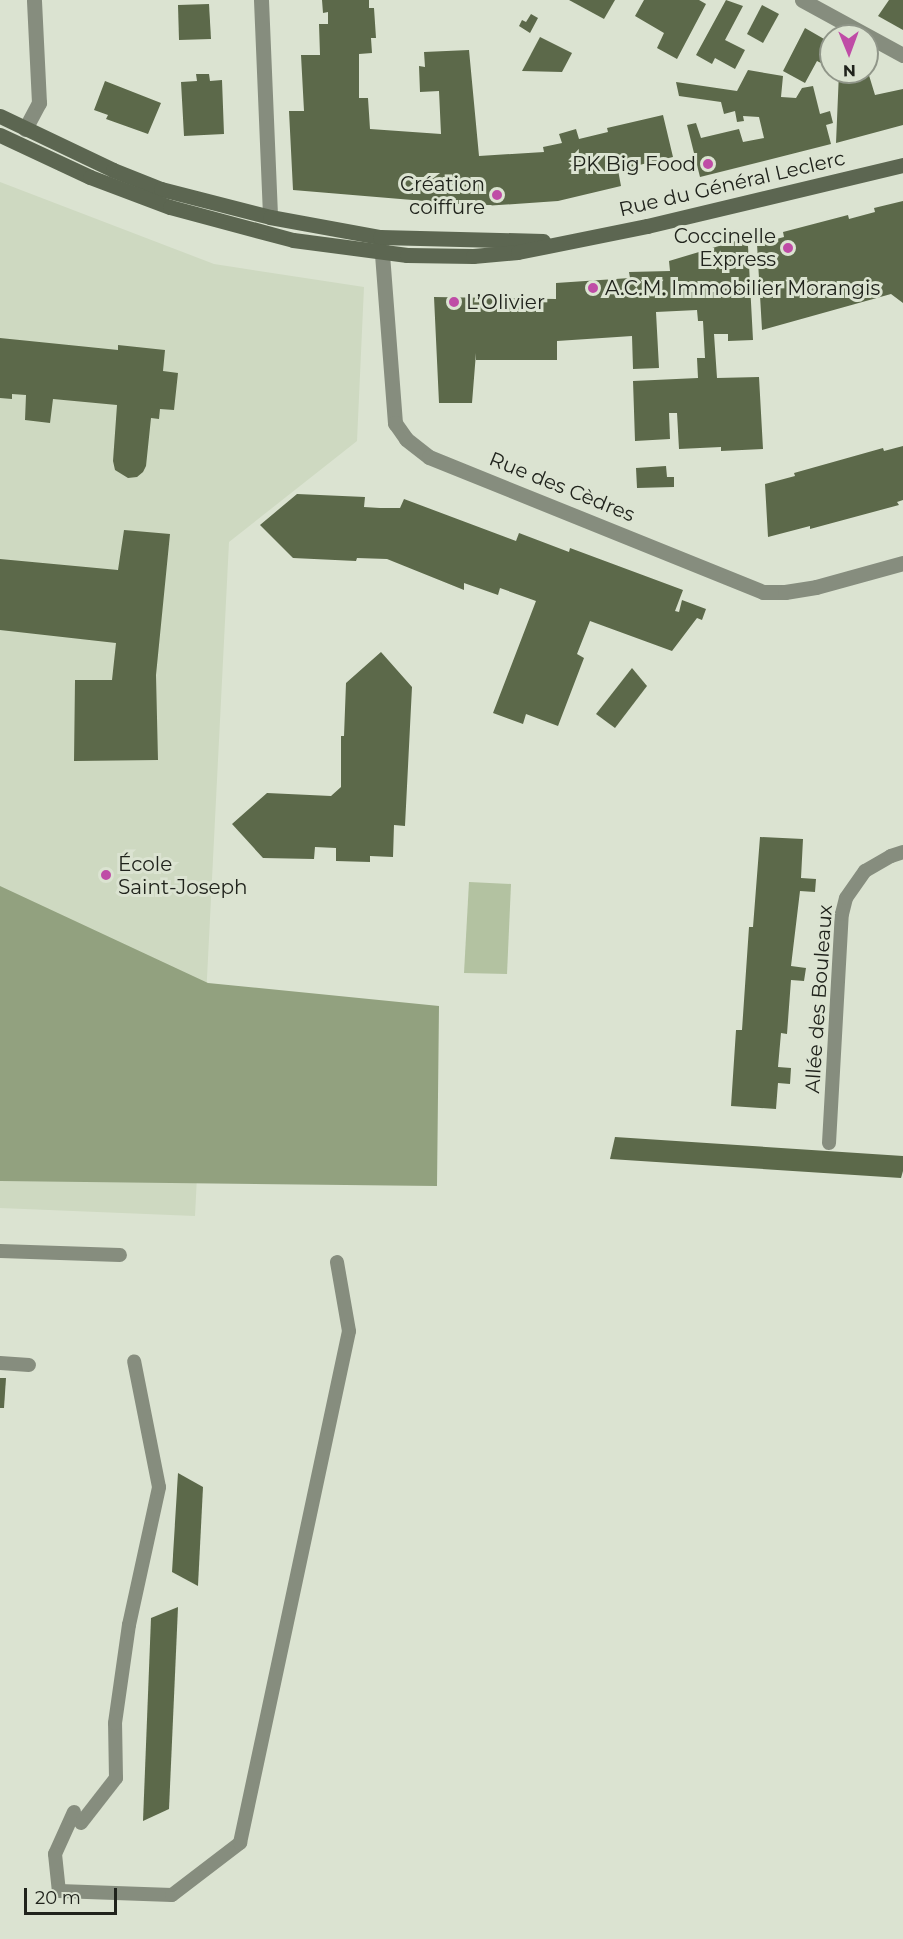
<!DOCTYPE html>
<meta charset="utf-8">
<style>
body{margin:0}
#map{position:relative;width:903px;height:1939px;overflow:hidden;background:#dbe3d1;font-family:Montserrat,sans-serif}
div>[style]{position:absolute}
.built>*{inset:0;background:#ced9c1}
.green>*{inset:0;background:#b3c2a1}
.forest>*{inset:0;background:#92a17f}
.building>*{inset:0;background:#5c694a}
.lane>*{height:14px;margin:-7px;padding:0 7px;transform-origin:7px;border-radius:7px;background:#868d7e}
.street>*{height:15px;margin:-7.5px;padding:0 7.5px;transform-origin:7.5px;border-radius:7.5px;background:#868d7e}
.secondary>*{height:15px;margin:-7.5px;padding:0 7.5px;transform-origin:7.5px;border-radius:7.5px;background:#5c6651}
.dots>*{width:16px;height:16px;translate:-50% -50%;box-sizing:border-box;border:3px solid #dbe3d1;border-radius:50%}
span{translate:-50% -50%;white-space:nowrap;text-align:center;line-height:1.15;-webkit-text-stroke:6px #dbe3d1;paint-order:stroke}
.poi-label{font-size:20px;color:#20231c}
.right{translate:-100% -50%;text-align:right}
.left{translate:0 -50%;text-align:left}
.street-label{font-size:20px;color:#20231c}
.north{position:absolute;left:819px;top:24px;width:60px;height:60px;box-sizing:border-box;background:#dbe3d1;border:2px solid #909689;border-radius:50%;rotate:179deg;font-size:16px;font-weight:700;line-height:24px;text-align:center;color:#20231c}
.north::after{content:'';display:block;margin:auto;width:21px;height:27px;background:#bf4ca6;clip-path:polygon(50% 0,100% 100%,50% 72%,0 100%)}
.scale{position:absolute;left:24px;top:1888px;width:93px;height:27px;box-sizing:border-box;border:3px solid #20231c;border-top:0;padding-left:8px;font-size:18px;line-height:21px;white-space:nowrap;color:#20231c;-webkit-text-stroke:4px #dbe3d1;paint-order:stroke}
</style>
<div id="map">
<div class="built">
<i style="clip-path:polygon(0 182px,214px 264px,364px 287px,357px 441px,229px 542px,195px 1216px,0 1208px)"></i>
</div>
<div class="green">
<i style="clip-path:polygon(469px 882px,511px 884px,507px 974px,464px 973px)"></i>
</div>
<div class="forest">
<i style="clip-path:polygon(0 886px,208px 983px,439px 1006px,437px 1186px,0 1181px)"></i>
</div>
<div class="building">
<i style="clip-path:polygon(322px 0,369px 0,369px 8px,374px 8px,376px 38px,371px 38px,372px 53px,359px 54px,359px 98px,368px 98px,370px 129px,441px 134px,439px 91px,420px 92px,419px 66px,425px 67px,424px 52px,469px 50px,479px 156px,544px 152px,543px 147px,562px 143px,559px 134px,576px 129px,579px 139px,608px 132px,607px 128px,663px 115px,673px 157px,618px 170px,621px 186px,558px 201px,484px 206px,293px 190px,289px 111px,304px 111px,301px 55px,320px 55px,319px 24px,328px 24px,328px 12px,323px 13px)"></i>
<i style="clip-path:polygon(569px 0,615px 0,604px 19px)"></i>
<i style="clip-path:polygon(644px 0,699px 0,706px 4px,677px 59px,657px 48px,664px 33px,635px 16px)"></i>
<i style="clip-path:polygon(726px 0,743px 6px,725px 40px,745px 50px,735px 69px,715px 58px,712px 64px,696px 55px)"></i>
<i style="clip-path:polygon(889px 0,903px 0,903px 30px,878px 16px)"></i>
<i style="clip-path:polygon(209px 4px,211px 39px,179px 40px,178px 5px)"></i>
<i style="clip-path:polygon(762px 5px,779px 14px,763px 43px,747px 34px)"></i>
<i style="clip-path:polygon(531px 14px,538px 18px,530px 33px,519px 26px,522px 20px,526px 22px)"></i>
<i style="clip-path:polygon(805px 28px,831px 43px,831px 68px,817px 61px,805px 83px,783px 71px)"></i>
<i style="clip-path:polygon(540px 37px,572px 53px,562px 72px,522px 71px)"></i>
<i style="clip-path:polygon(748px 70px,783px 76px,781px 97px,796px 98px,802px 88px,813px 86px,820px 114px,830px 111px,833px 123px,826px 125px,831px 144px,700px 177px,687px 125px,696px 123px,701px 138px,739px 129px,743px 142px,764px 138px,759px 117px,743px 116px,744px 121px,737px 122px,735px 111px,724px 114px,721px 102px,679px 96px,676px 82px,737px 91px)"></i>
<i style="clip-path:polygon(839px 72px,868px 72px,875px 95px,903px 89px,903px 125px,836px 143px)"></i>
<i style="clip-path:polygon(196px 74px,209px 74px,210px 81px,222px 80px,224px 134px,184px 136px,181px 82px,197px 81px)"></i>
<i style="clip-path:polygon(105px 81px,161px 103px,148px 134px,106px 119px,108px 115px,94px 110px)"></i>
<i style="clip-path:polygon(903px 201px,903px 303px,891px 294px,762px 330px,757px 244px,784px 237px,783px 232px,848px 215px,849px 219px,875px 212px,874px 208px)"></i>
<i style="clip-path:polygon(739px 240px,748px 246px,753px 340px,728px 341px,728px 334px,714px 334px,717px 378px,759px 377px,763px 449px,721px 451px,721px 447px,679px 449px,677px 413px,669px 413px,670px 439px,635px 441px,633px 381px,698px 378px,697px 358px,705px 358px,703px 321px,698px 321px,697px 310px,656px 312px,659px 368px,633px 369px,632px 336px,557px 341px,557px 360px,476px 360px,476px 353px,472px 403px,439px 403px,434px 297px,556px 299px,556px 283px,630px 278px,629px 272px,670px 271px,669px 261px)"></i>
<i style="clip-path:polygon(0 338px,118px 350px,118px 345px,165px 350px,163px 371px,178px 373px,174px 410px,160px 409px,159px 419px,151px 418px,146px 466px,143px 472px,137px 477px,128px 478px,115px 470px,113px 461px,117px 405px,53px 399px,50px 423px,25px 420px,26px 395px,12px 394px,12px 399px,0 398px)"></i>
<i style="clip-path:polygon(903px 446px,903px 500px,897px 502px,899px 505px,810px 529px,810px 526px,768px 537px,765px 484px,795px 476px,794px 473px,883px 448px,884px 451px)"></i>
<i style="clip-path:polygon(666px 466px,667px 477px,674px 477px,674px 487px,637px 488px,636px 468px)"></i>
<i style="clip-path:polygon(297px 494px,365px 497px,364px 507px,380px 508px,400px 508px,404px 499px,516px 541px,519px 533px,569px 552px,570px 548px,683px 590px,675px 611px,679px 612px,682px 600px,706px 609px,702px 620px,697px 618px,672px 651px,590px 621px,577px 654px,584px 658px,558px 726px,526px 714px,523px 724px,493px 713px,536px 601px,500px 588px,498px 595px,464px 583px,464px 590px,387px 559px,357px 558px,356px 561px,293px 558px,260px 525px)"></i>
<i style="clip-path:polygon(124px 530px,170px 534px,156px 675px,158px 760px,74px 761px,75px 680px,112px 680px,116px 643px,0 630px,0 559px,118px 570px)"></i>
<i style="clip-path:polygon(381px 652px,412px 687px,405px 826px,394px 825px,393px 857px,370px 856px,370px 862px,336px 861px,336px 848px,315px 847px,314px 859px,263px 858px,232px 824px,267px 793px,331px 796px,341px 787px,341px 736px,344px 736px,346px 683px)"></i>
<i style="clip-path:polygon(632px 668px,647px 686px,615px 728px,596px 714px)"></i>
<i style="clip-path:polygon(760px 837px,803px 839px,801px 878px,816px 879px,815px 892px,800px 891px,791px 966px,806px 968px,804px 981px,791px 980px,787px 1034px,781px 1033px,778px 1067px,791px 1068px,790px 1084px,778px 1083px,776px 1109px,731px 1106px,736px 1030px,742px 1030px,749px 927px,753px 927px)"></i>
<i style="clip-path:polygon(615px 1137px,903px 1156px,903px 1171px,901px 1178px,610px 1159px)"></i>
<i style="clip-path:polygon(0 1378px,6px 1378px,4px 1408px,0 1408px)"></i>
<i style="clip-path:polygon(178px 1473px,203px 1487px,198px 1586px,172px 1572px)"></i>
<i style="clip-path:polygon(178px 1607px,169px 1809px,143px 1821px,151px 1618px)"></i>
</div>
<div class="lane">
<i style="left:829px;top:1143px;width:229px;rotate:-86.8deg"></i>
<i style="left:842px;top:914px;width:16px;rotate:-76deg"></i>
<i style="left:846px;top:898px;width:33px;rotate:-55deg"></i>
<i style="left:865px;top:871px;width:30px;rotate:-30deg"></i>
<i style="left:891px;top:856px;width:13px;rotate:-18deg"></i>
<i style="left:0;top:1251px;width:120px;rotate:1.9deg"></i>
<i style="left:0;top:1363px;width:29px;rotate:4deg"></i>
<i style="left:74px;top:1812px;width:46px;rotate:114.3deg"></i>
<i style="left:55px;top:1854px;width:37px;rotate:84deg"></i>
<i style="left:59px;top:1891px;width:113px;rotate:2deg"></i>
<i style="left:172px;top:1895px;width:86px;rotate:-37.4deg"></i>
<i style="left:240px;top:1843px;width:523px;rotate:-77.98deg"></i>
<i style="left:349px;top:1331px;width:70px;rotate:-99.9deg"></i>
<i style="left:81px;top:1823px;width:57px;rotate:-52.1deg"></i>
<i style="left:116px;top:1778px;width:55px;rotate:-91deg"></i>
<i style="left:115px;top:1723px;width:99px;rotate:-81.9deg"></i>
<i style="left:129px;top:1625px;width:141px;rotate:-77.7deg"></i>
<i style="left:159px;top:1487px;width:128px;rotate:-101.2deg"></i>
</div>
<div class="street">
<i style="left:261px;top:0;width:217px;rotate:87.6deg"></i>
<i style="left:802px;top:0;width:115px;rotate:28.6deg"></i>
<i style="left:25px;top:129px;width:30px;rotate:-62deg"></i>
<i style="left:39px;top:103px;width:103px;rotate:-92.8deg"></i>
<i style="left:381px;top:241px;width:183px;rotate:85.6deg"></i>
<i style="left:395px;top:423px;width:19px;rotate:55deg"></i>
<i style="left:406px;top:439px;width:29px;rotate:38deg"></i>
<i style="left:429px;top:457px;width:360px;rotate:22deg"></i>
<i style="left:763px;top:592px;width:22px"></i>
<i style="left:785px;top:592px;width:31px;rotate:-9deg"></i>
<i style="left:816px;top:587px;width:90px;rotate:-15.4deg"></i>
</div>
<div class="secondary">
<i style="left:0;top:116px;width:125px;rotate:25.5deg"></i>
<i style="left:113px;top:170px;width:52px;rotate:21.6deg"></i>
<i style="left:161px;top:189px;width:113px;rotate:14.4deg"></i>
<i style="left:270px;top:217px;width:112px;rotate:10.3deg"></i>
<i style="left:380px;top:237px;width:163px;rotate:1.4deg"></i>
<i style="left:0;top:135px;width:99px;rotate:25deg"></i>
<i style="left:90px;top:177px;width:85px;rotate:20.6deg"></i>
<i style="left:170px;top:207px;width:127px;rotate:15deg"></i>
<i style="left:293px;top:240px;width:115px;rotate:7.5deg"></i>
<i style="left:407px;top:255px;width:66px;rotate:0.9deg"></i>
<i style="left:473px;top:256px;width:45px;rotate:-5.1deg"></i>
<i style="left:518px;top:252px;width:132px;rotate:-11.4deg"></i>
<i style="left:647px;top:226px;width:263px;rotate:-13.4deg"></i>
</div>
<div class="dots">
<i style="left:708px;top:164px;background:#bf4ca6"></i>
<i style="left:497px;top:195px;background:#bf4ca6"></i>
<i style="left:788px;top:248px;background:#bf4ca6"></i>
<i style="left:593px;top:288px;background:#bf4ca6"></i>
<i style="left:454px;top:302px;background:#bf4ca6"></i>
<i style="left:106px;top:875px;background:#bf4ca6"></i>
</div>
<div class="poi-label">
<span class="right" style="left:696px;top:164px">PK Big Food</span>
<span class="right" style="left:485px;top:196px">Création<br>coiffure</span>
<span class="right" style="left:776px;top:248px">Coccinelle<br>Express</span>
<span class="left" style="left:605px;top:288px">A.C.M. Immobilier Morangis</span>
<span class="left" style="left:466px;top:302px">L’Olivier</span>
<span class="left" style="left:118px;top:876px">École<br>Saint-Joseph</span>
</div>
<div class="street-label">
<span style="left:732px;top:184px;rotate:-13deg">Rue du Général Leclerc</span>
<span style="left:562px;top:487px;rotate:22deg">Rue des Cèdres</span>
<span style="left:819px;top:999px;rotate:-86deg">Allée des Bouleaux</span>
</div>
<div class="north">N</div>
<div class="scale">20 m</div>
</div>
